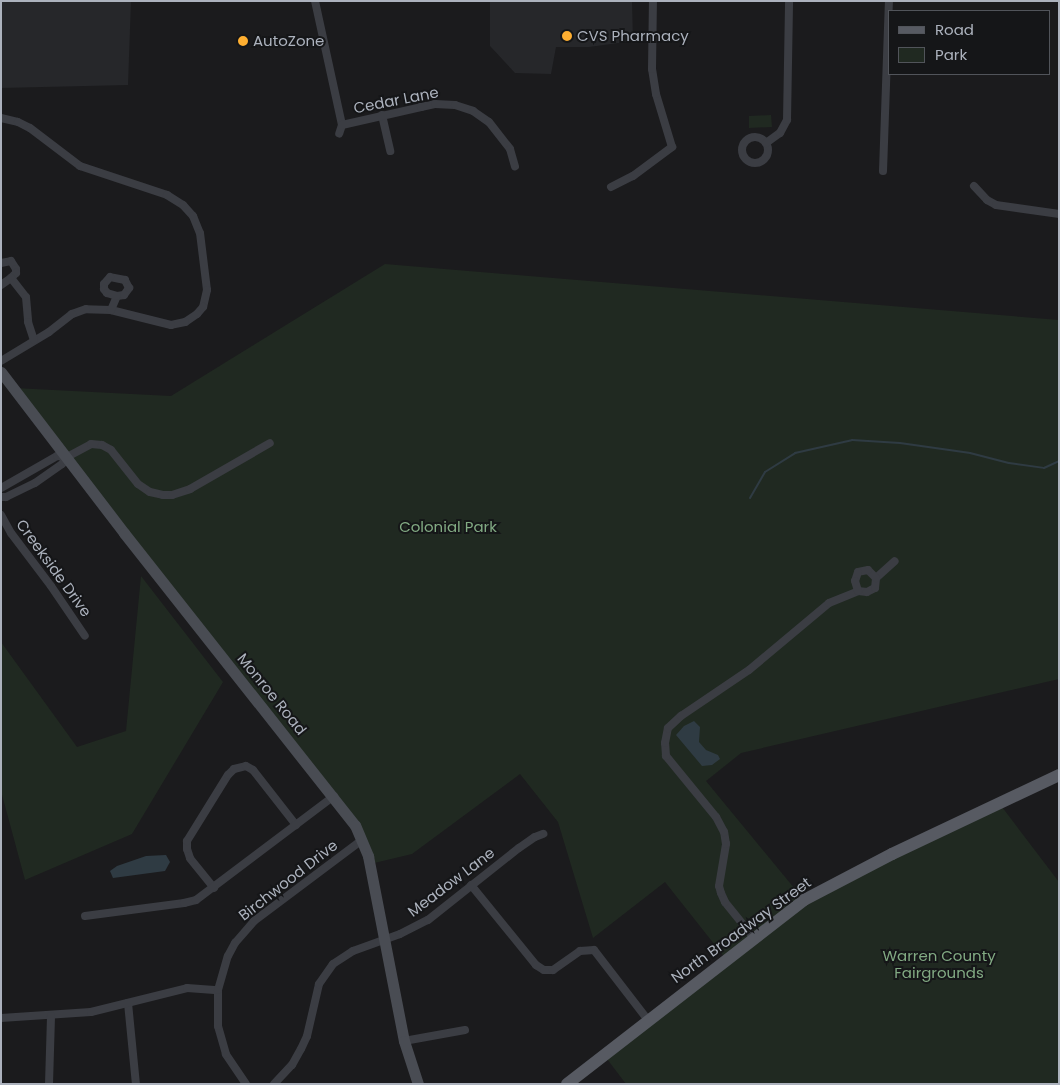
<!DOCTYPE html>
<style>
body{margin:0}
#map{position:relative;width:1060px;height:1085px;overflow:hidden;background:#1b1b1d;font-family:Poppins,sans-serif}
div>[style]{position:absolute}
.built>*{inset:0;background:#26272a}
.green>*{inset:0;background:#202921}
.water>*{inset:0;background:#2f3b43}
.stream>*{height:2px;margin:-1px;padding:0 1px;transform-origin:1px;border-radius:1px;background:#2f3b43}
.street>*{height:8px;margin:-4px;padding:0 4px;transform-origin:4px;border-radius:4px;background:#3b3d43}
.street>.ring{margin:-4px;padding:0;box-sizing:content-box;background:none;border:8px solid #3b3d43;border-radius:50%}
.secondary>*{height:11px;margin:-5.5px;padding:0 5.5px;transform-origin:5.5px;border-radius:5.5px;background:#494c53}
.primary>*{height:12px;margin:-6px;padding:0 6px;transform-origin:6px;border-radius:6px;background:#575a62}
.dots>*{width:14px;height:14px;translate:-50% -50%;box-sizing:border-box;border:2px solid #151618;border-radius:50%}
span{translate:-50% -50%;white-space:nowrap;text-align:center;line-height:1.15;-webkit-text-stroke:4px #151618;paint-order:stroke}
.poi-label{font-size:15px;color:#acb2bd}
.left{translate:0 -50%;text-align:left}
.street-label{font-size:15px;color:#acb2bd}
.park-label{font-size:15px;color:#82aa83}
.frame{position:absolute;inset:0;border:2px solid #acb2bd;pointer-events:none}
.legend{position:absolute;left:888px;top:10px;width:162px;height:65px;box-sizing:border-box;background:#151618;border:1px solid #51545a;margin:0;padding:6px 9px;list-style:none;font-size:15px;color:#acb2bd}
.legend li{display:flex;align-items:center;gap:10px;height:25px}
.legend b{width:25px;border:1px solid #51545a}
</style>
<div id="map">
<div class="built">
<i style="clip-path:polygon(1px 1px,131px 1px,128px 85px,1px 88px)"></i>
<i style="clip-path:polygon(490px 1px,632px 1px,633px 41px,589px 47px,556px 47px,551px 74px,515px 73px,490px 46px)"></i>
</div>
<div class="green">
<i style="clip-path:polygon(771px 115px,772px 127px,749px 128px,749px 116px)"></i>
<i style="clip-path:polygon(385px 264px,1059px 320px,1059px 679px,741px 753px,706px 781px,804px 900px,999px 803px,1059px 882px,1059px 1084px,626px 1084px,604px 1055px,726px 959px,665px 882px,593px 938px,558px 822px,520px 774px,412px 854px,370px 864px,362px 840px,14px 388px,171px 396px)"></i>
<i style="clip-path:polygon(141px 576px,223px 682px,132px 834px,25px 880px,1px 791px,1px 642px,77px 747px,126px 731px)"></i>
</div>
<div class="water">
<i style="clip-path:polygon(694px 721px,700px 727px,699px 742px,706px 750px,718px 755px,720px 759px,712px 765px,702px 766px,676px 735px,684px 726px)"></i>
<i style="clip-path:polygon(166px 855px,170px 862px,165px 871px,113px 878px,110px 871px,117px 866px,146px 856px)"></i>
</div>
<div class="stream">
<i style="left:750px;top:498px;width:30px;rotate:-60deg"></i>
<i style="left:765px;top:472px;width:36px;rotate:-32deg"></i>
<i style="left:795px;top:453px;width:58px;rotate:-12.8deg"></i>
<i style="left:852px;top:440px;width:48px;rotate:3.6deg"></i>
<i style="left:900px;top:443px;width:71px;rotate:8.1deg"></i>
<i style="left:970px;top:453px;width:40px;rotate:14.4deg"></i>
<i style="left:1009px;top:463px;width:35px;rotate:8deg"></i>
<i style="left:1044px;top:468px;width:17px;rotate:-25deg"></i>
</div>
<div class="street">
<i style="left:315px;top:1px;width:127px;rotate:77.7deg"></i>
<i style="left:342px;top:125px;width:9px;rotate:108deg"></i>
<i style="left:382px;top:115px;width:37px;rotate:77deg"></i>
<i style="left:1px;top:118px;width:17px;rotate:13deg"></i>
<i style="left:18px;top:122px;width:13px;rotate:27deg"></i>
<i style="left:30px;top:128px;width:63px;rotate:37.2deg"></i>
<i style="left:80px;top:166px;width:92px;rotate:18.4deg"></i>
<i style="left:167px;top:195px;width:19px;rotate:32deg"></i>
<i style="left:183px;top:205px;width:15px;rotate:48deg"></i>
<i style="left:193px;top:216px;width:18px;rotate:68deg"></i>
<i style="left:200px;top:233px;width:57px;rotate:83deg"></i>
<i style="left:207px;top:290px;width:17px;rotate:103deg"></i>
<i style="left:203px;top:307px;width:9px;rotate:131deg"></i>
<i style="left:197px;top:314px;width:14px;rotate:146deg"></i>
<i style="left:185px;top:322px;width:14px;rotate:168deg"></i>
<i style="left:171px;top:325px;width:62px;rotate:-166deg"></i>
<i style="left:111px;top:310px;width:25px;rotate:-178deg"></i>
<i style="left:86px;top:309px;width:15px;rotate:160deg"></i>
<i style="left:72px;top:314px;width:29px;rotate:142deg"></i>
<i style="left:49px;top:332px;width:56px;rotate:148.9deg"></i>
<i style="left:342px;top:125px;width:81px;rotate:-12.8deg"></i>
<i style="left:421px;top:107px;width:14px;rotate:-12deg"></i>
<i style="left:435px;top:104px;width:20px;rotate:3deg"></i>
<i style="left:455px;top:105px;width:19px;rotate:18deg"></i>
<i style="left:473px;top:111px;width:19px;rotate:35deg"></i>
<i style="left:489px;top:122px;width:34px;rotate:52deg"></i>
<i style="left:510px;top:149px;width:18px;rotate:74deg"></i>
<i class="ring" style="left:742px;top:137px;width:18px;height:18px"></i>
<i style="left:766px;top:143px;width:17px;rotate:-36deg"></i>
<i style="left:780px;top:133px;width:15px;rotate:-62deg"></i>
<i style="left:787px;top:120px;width:119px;rotate:-89deg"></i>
<i style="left:883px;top:171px;width:170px;rotate:-88deg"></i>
<i style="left:974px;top:186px;width:19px;rotate:47deg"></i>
<i style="left:987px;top:200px;width:10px;rotate:29deg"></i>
<i style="left:996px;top:205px;width:64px;rotate:8.1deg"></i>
<i style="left:611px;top:187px;width:25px;rotate:-27deg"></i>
<i style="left:633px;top:176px;width:49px;rotate:-36.6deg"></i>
<i style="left:672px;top:147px;width:55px;rotate:-106.8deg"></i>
<i style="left:656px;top:94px;width:25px;rotate:-99deg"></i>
<i style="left:652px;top:69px;width:68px;rotate:-89.2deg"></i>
<i style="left:1px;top:263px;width:10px;rotate:-11deg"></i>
<i style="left:11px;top:261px;width:9px;rotate:58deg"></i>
<i style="left:16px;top:269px;width:4px;rotate:90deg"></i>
<i style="left:16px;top:273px;width:7px;rotate:135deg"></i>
<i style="left:11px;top:278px;width:12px;rotate:145deg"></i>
<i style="left:11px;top:278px;width:24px;rotate:52deg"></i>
<i style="left:26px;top:297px;width:25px;rotate:85deg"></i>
<i style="left:28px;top:322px;width:19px;rotate:72deg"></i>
<i style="left:111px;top:310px;width:15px;rotate:-67deg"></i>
<i style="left:117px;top:296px;width:7px;rotate:-8deg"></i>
<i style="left:124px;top:295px;width:9px;rotate:-54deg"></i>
<i style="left:129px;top:288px;width:9px;rotate:-117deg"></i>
<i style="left:125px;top:280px;width:15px;rotate:-169deg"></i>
<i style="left:110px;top:277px;width:9px;rotate:131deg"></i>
<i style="left:104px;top:284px;width:5px;rotate:90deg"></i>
<i style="left:104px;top:289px;width:5px;rotate:53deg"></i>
<i style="left:107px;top:293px;width:10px;rotate:17deg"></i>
<i style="left:1px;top:488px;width:64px;rotate:-29.7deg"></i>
<i style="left:57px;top:456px;width:10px;rotate:6deg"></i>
<i style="left:1px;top:497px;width:5px"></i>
<i style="left:6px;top:497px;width:32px;rotate:-26deg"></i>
<i style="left:35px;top:483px;width:33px;rotate:-35deg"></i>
<i style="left:62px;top:464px;width:9px;rotate:-54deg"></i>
<i style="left:67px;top:457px;width:27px;rotate:-28deg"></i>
<i style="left:91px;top:444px;width:11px;rotate:5deg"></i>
<i style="left:102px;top:445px;width:10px;rotate:29deg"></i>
<i style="left:111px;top:450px;width:43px;rotate:51.5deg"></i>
<i style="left:138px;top:484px;width:14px;rotate:34deg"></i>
<i style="left:150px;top:492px;width:13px;rotate:13deg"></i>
<i style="left:163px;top:495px;width:9px"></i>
<i style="left:172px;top:495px;width:19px;rotate:-18deg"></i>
<i style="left:190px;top:489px;width:92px;rotate:-29.9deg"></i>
<i style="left:1px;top:515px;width:21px;rotate:61deg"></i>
<i style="left:11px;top:533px;width:66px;rotate:53deg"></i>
<i style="left:51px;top:586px;width:60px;rotate:55.8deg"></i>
<i style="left:876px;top:578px;width:25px;rotate:-42deg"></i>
<i style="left:471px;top:885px;width:103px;rotate:50.9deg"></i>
<i style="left:536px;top:965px;width:9px;rotate:32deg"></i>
<i style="left:544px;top:970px;width:9px"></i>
<i style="left:553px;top:970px;width:33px;rotate:-35deg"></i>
<i style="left:580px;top:951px;width:14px;rotate:-4deg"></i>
<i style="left:594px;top:950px;width:88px;rotate:52.4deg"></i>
<i style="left:214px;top:888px;width:38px;rotate:-129deg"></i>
<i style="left:190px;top:858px;width:9px;rotate:-108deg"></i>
<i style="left:187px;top:849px;width:8px;rotate:-90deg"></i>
<i style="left:187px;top:841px;width:78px;rotate:-58.2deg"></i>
<i style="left:228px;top:775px;width:8px;rotate:-45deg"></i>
<i style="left:234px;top:769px;width:12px;rotate:-14deg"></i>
<i style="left:246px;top:766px;width:8px;rotate:30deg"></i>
<i style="left:253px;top:770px;width:70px;rotate:52deg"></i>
<i style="left:85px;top:916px;width:100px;rotate:-7.5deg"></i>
<i style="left:184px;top:903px;width:12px;rotate:-14deg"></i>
<i style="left:196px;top:900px;width:173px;rotate:-37deg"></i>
<i style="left:754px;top:938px;width:46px;rotate:-128.9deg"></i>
<i style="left:725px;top:902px;width:10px;rotate:-114deg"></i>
<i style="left:721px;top:893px;width:7px;rotate:-106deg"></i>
<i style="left:719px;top:886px;width:43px;rotate:-80.5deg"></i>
<i style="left:726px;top:844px;width:12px;rotate:-99deg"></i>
<i style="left:724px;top:832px;width:17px;rotate:-118deg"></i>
<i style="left:716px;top:817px;width:79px;rotate:-129.3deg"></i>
<i style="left:666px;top:756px;width:13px;rotate:-94deg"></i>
<i style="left:665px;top:743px;width:15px;rotate:-79deg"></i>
<i style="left:668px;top:728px;width:18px;rotate:-43deg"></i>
<i style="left:681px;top:716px;width:82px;rotate:-34.1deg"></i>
<i style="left:749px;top:670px;width:104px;rotate:-39.9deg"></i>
<i style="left:829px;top:603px;width:31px;rotate:-22deg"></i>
<i style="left:858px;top:591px;width:9px;rotate:6deg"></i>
<i style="left:867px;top:592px;width:9px;rotate:-27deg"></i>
<i style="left:875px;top:588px;width:10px;rotate:-84deg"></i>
<i style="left:876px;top:578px;width:11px;rotate:-135deg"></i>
<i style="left:868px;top:570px;width:10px;rotate:169deg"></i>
<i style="left:858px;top:572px;width:9px;rotate:108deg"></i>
<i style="left:855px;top:581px;width:10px;rotate:73deg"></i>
<i style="left:128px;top:1003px;width:81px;rotate:84.4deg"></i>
<i style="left:1px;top:1018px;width:90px;rotate:-3.8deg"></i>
<i style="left:91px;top:1012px;width:99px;rotate:-14deg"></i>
<i style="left:187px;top:988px;width:31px;rotate:4deg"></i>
<i style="left:404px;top:1041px;width:62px;rotate:-10.2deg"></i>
<i style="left:49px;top:1084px;width:68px;rotate:-88.3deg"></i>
<i style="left:246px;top:1084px;width:36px;rotate:-124deg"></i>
<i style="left:226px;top:1054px;width:29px;rotate:-106deg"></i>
<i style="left:218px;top:1026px;width:36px;rotate:-90deg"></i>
<i style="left:218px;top:990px;width:35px;rotate:-74deg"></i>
<i style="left:228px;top:956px;width:15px;rotate:-62deg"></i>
<i style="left:235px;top:943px;width:29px;rotate:-49deg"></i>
<i style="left:254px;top:921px;width:135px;rotate:-36.9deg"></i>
<i style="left:274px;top:1084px;width:26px;rotate:-47deg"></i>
<i style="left:292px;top:1065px;width:18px;rotate:-61deg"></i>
<i style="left:301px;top:1049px;width:14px;rotate:-65deg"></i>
<i style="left:307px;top:1036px;width:53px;rotate:-77deg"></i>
<i style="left:319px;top:984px;width:24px;rotate:-55deg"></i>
<i style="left:333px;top:964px;width:24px;rotate:-33deg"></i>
<i style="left:353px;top:951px;width:50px;rotate:-19.9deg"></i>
<i style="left:400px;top:934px;width:31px;rotate:-27deg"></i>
<i style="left:428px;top:920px;width:116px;rotate:-38.4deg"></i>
<i style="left:519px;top:848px;width:19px;rotate:-35deg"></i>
<i style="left:535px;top:837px;width:9px;rotate:-21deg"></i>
</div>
<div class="secondary">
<i style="left:1px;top:372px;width:203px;rotate:52.6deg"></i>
<i style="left:124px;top:533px;width:372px;rotate:51.7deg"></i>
<i style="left:355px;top:825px;width:34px;rotate:67deg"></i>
<i style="left:368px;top:856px;width:188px;rotate:79deg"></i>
<i style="left:404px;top:1041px;width:45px;rotate:72deg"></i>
</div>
<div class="primary">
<i style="left:567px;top:1084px;width:300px;rotate:-37.8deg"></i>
<i style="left:804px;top:900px;width:99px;rotate:-27.6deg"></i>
<i style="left:892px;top:854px;width:185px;rotate:-25.3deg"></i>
</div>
<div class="dots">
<i style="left:567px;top:36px;background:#ffaf31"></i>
<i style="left:243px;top:41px;background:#ffaf31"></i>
</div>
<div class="poi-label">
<span class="left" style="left:577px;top:36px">CVS Pharmacy</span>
<span class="left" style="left:253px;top:41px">AutoZone</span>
</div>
<div class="street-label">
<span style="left:396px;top:100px;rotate:-11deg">Cedar Lane</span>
<span style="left:54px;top:568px;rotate:54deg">Creekside Drive</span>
<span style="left:272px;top:694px;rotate:51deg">Monroe Road</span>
<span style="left:288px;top:880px;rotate:-38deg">Birchwood Drive</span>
<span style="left:451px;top:882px;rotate:-37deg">Meadow Lane</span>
<span style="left:741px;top:930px;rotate:-36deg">North Broadway Street</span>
</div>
<div class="park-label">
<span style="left:448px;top:527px">Colonial Park</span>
<span style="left:939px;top:964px">Warren County<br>Fairgrounds</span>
</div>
<div class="frame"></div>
<ul class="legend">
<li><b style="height:6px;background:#575a62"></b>Road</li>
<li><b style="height:14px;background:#202921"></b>Park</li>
</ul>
</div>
